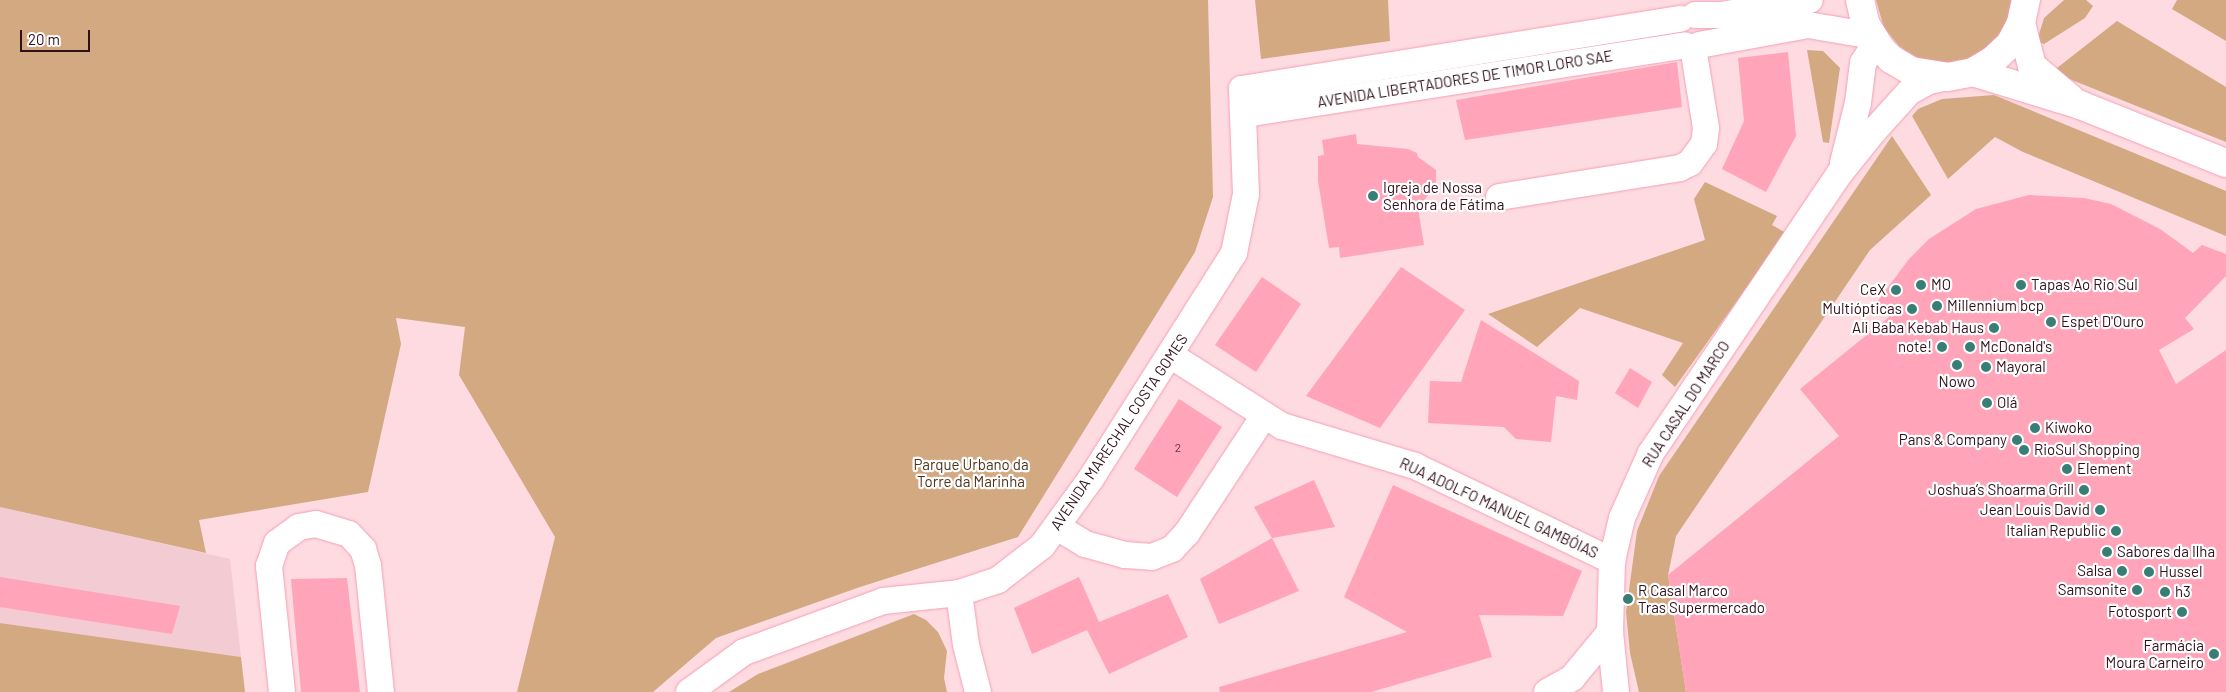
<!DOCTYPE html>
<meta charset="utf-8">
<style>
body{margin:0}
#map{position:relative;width:2226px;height:692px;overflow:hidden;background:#fedae1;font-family:Barlow,sans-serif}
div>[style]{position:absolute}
.built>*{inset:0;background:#f2cbd3}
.green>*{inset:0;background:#d3a982}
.building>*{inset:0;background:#ffa4b9}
.roads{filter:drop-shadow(0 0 1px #f49fb3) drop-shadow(0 0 1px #f49fb3)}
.minor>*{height:26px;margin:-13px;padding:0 13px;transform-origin:13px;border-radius:13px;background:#fff}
.secondary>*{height:28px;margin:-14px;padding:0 14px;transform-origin:14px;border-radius:14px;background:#fff}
.dots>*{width:14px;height:14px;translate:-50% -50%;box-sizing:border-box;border:2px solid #fff;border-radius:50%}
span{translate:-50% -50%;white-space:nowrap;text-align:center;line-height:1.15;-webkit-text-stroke:4.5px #fff;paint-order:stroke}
.number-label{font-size:12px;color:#643541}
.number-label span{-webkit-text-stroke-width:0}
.street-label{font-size:15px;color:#301019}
.poi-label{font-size:15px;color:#301019}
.left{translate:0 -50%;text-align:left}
.right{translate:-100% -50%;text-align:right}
.park-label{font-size:15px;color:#4f3419}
.scale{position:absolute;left:20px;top:30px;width:70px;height:22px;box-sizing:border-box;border:2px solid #301019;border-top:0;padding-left:6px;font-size:15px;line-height:18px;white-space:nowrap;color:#301019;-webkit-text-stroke:4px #fff;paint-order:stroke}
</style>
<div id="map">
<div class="built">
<i style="clip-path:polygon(0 507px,230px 559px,241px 657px,0 623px)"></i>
</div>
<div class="green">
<i style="clip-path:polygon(0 0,1208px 0,1213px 197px,1195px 252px,1018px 537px,860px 587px,716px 638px,653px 692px,517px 692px,555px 537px,459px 375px,465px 327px,396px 318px,401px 344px,368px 492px,199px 520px,206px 553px,0 507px)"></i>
<i style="clip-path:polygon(1255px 0,1388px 0,1390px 41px,1261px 59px)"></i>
<i style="clip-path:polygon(1876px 0,2016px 0,2007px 30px,1991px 49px,1969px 61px,1945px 65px,1921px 60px,1900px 47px,1884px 28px)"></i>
<i style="clip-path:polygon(2064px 0,2086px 0,2093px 6px,2085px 18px,2044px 44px,2037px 41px,2044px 18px)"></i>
<i style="clip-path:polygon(2177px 0,2226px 0,2226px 41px,2172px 9px)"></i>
<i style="clip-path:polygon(2117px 21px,2226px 87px,2226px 142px,2062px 76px,2057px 68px)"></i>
<i style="clip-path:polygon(1807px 50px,1823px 51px,1840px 68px,1829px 143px,1823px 142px)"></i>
<i style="clip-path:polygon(1994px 95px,2226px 191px,2226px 236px,2023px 152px,1995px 137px,1948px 179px,1912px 116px,1918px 109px,1942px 99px)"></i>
<i style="clip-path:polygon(1892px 136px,1931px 195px,1870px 250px,1676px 536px,1668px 575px,1686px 692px,1639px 692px,1630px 653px,1626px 612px,1637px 531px,1659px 476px)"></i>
<i style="clip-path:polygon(1705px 182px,1777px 216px,1772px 225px,1786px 233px,1675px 387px,1662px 375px,1683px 343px,1580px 308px,1537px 347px,1488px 314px,1705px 240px,1694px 199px)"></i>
<i style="clip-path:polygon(914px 614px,926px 620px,938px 632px,947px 651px,944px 678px,947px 692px,729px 692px,758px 674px)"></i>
<i style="clip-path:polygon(0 623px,241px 657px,245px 692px,0 692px)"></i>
</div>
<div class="building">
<i style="clip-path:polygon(1788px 52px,1796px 136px,1766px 192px,1722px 169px,1744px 121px,1738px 58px)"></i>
<i style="clip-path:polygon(1677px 62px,1682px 107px,1465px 140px,1456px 100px)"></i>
<i style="clip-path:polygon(1356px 134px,1357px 144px,1408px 149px,1417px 153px,1418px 157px,1436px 170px,1436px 185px,1418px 208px,1424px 245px,1340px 258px,1339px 247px,1329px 248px,1318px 181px,1318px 156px,1324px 155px,1322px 140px)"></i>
<i style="clip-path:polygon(2029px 195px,2084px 198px,2111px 204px,2160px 229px,2193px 253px,2202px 245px,2226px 254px,2226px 276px,2185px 318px,2194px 329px,2159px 350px,2176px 384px,2226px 350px,2226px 692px,1686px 692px,1668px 575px,1839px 436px,1800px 389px,1889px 317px,1877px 302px,1909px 259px,1929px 239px,1976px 209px)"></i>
<i style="clip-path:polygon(1401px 267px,1465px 310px,1380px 428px,1306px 396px)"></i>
<i style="clip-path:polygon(1262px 277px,1301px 304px,1256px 372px,1215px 345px)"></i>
<i style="clip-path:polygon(1481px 320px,1579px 381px,1577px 400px,1556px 396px,1551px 442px,1516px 439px,1504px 427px,1428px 423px,1430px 381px,1461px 382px)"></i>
<i style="clip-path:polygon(1630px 368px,1652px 382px,1638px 408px,1615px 393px)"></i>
<i style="clip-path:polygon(1179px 399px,1222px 427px,1177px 497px,1134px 469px)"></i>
<i style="clip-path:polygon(1314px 480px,1335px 527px,1272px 538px,1254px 507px)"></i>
<i style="clip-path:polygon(1393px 485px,1582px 571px,1563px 616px,1479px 615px,1492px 657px,1371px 692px,1220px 692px,1219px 687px,1407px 632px,1344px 597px)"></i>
<i style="clip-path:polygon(1272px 538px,1299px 591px,1219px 624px,1200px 579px)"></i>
<i style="clip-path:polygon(0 577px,180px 606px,172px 634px,0 607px)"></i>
<i style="clip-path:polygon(1079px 577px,1099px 622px,1168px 594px,1188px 637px,1109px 674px,1087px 630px,1032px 654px,1014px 608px)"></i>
<i style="clip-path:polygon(347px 578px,360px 692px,301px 692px,291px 579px)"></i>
</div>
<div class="roads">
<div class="minor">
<i style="left:1695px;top:15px;width:26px"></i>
<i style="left:1721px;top:15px;width:90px;rotate:-9.6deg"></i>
<i style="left:1699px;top:45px;width:111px;rotate:-10.4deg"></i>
<i style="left:1808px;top:25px;width:66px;rotate:9.6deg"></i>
<i style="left:1246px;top:114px;width:444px;rotate:-8.9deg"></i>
<i style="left:1843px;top:163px;width:62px;rotate:-76deg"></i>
<i style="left:1858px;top:103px;width:40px;rotate:-82.9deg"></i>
<i style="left:1863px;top:63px;width:25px;rotate:-58deg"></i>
<i style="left:1499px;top:197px;width:183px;rotate:-9.1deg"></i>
<i style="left:1680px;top:168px;width:11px;rotate:-27deg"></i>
<i style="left:1690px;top:163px;width:24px;rotate:-54deg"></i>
<i style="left:1704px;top:144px;width:16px;rotate:-83deg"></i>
<i style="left:1706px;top:128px;width:82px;rotate:-99.1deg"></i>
<i style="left:1170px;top:355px;width:133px;rotate:32.4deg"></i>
<i style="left:1282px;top:426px;width:139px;rotate:16.7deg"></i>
<i style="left:1415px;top:466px;width:219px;rotate:25.7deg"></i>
<i style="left:1057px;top:527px;width:33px;rotate:31deg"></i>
<i style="left:1085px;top:544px;width:41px;rotate:15.4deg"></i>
<i style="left:1125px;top:555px;width:27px;rotate:4deg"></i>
<i style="left:1152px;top:557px;width:22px;rotate:-22deg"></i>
<i style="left:1172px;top:549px;width:22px;rotate:-47deg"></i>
<i style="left:1187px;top:533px;width:140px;rotate:-56.7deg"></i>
<i style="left:959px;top:593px;width:52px;rotate:82.3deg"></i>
<i style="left:966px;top:645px;width:49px;rotate:75.7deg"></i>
<i style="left:282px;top:692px;width:127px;rotate:-95.9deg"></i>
<i style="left:269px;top:566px;width:24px;rotate:-71deg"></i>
<i style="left:277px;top:543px;width:27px;rotate:-36deg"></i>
<i style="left:299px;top:527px;width:17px;rotate:-10deg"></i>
<i style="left:316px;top:524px;width:34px;rotate:17deg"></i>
<i style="left:349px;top:534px;width:21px;rotate:47deg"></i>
<i style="left:363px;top:549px;width:17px;rotate:73deg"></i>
<i style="left:368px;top:565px;width:128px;rotate:84.2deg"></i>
<i style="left:689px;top:692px;width:68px;rotate:-36deg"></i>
<i style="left:744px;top:652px;width:148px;rotate:-20.1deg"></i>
<i style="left:883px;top:601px;width:76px;rotate:-6deg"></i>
<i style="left:959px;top:593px;width:41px;rotate:-18.4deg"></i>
<i style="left:998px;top:580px;width:56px;rotate:-37.7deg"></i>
<i style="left:1042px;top:546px;width:82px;rotate:-54deg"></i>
<i style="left:1090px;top:480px;width:269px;rotate:-57.6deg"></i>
<i style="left:1234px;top:253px;width:60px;rotate:-78.5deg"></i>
<i style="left:1246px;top:194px;width:105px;rotate:-92.2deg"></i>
<i style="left:1242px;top:89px;width:444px;rotate:-9.1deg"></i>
<i style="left:1547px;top:692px;width:29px;rotate:-29deg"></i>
<i style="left:1572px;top:678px;width:60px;rotate:-50.4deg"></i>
<i style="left:1616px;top:692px;width:60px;rotate:-95.7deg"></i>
<i style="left:1610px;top:632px;width:71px;rotate:-88.4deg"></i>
<i style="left:1612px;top:561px;width:44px;rotate:-76.9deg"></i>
<i style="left:1622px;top:518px;width:71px;rotate:-66deg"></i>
<i style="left:1651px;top:453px;width:338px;rotate:-56deg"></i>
<i style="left:1840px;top:173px;width:53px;rotate:-51.2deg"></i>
<i style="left:1873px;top:132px;width:54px;rotate:-48deg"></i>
<i style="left:1909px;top:92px;width:23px;rotate:-29deg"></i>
<i style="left:1929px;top:81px;width:19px;rotate:-12deg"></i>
</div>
<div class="secondary">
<i style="left:1860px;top:0;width:26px;rotate:77deg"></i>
<i style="left:1866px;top:25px;width:28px;rotate:58deg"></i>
<i style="left:1881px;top:49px;width:14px;rotate:45deg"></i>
<i style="left:1891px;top:59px;width:23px;rotate:31deg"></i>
<i style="left:1911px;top:71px;width:37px;rotate:9deg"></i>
<i style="left:1948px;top:77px;width:25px;rotate:-11deg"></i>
<i style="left:1973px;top:72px;width:23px;rotate:-31deg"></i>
<i style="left:1993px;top:60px;width:23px;rotate:-43deg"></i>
<i style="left:2010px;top:44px;width:24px;rotate:-62deg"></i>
<i style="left:2021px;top:23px;width:24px;rotate:-78deg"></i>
<i style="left:2021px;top:23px;width:44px;rotate:75.7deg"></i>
<i style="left:2032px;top:66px;width:51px;rotate:40.2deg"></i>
<i style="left:1973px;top:72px;width:112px;rotate:17.1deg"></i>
<i style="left:2080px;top:105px;width:157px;rotate:21.7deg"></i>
</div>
</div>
<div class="dots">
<i style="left:1373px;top:196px;background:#387e76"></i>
<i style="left:1921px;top:285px;background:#387e76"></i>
<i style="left:2021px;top:285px;background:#387e76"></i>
<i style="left:1896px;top:290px;background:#387e76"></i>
<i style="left:1937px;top:306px;background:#387e76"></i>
<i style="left:1912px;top:309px;background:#387e76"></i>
<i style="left:2051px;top:322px;background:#387e76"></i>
<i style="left:1994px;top:328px;background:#387e76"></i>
<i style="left:1942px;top:347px;background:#387e76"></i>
<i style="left:1970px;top:347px;background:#387e76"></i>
<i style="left:1957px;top:365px;background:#387e76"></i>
<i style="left:1986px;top:367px;background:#387e76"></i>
<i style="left:1987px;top:403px;background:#387e76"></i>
<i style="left:2035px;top:428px;background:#387e76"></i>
<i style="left:2017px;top:440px;background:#387e76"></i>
<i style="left:2024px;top:450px;background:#387e76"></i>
<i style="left:2067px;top:469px;background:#387e76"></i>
<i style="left:2084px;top:490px;background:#387e76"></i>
<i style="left:2100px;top:510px;background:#387e76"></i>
<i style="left:2116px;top:531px;background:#387e76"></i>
<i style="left:2107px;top:552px;background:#387e76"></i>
<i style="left:2122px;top:571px;background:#387e76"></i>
<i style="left:2149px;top:572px;background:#387e76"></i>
<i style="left:2137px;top:590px;background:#387e76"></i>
<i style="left:2165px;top:592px;background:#387e76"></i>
<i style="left:1628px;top:599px;background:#387e76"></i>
<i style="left:2182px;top:612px;background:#387e76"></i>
<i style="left:2214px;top:654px;background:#387e76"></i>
</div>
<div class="number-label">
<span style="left:1178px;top:448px">2</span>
</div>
<div class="street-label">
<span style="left:1465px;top:79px;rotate:-9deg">AVENIDA LIBERTADORES DE TIMOR LORO SAE</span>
<span style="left:1686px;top:404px;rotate:-57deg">RUA CASAL DO MARCO</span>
<span style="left:1119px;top:432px;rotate:-56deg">AVENIDA MARECHAL COSTA GOMES</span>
<span style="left:1499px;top:508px;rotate:25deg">RUA ADOLFO MANUEL GAMBÓIAS</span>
</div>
<div class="poi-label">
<span class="left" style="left:1383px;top:196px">Igreja de Nossa<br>Senhora de Fátima</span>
<span class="left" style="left:1931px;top:285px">MO</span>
<span class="left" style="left:2031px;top:285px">Tapas Ao Rio Sul</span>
<span class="right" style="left:1886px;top:290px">CeX</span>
<span class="left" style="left:1947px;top:306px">Millennium bcp</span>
<span class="right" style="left:1902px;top:309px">Multiópticas</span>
<span class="left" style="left:2061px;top:322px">Espet D'Ouro</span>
<span class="right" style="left:1984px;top:328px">Ali Baba Kebab Haus</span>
<span class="right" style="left:1932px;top:347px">note!</span>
<span class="left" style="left:1980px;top:347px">McDonald's</span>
<span class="left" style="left:1996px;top:367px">Mayoral</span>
<span style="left:1957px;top:382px">Nowo</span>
<span class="left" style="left:1997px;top:403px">Olá</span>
<span class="left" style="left:2045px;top:428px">Kiwoko</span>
<span class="right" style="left:2007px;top:440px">Pans &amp; Company</span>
<span class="left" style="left:2034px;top:450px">RioSul Shopping</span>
<span class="left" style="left:2077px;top:469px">Element</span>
<span class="right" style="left:2074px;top:490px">Joshua’s Shoarma Grill</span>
<span class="right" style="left:2090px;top:510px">Jean Louis David</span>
<span class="right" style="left:2106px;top:531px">Italian Republic</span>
<span class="left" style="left:2117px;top:552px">Sabores da Ilha</span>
<span class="right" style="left:2112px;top:571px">Salsa</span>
<span class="left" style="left:2159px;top:572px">Hussel</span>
<span class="left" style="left:1638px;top:599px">R Casal Marco<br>Tras Supermercado</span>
<span class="right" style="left:2127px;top:590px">Samsonite</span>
<span class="left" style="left:2175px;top:592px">h3</span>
<span class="right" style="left:2172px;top:612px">Fotosport</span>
<span class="right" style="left:2204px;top:654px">Farmácia<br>Moura Carneiro</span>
</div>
<div class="park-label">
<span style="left:971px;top:473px">Parque Urbano da<br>Torre da Marinha</span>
</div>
<div class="scale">20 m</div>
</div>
